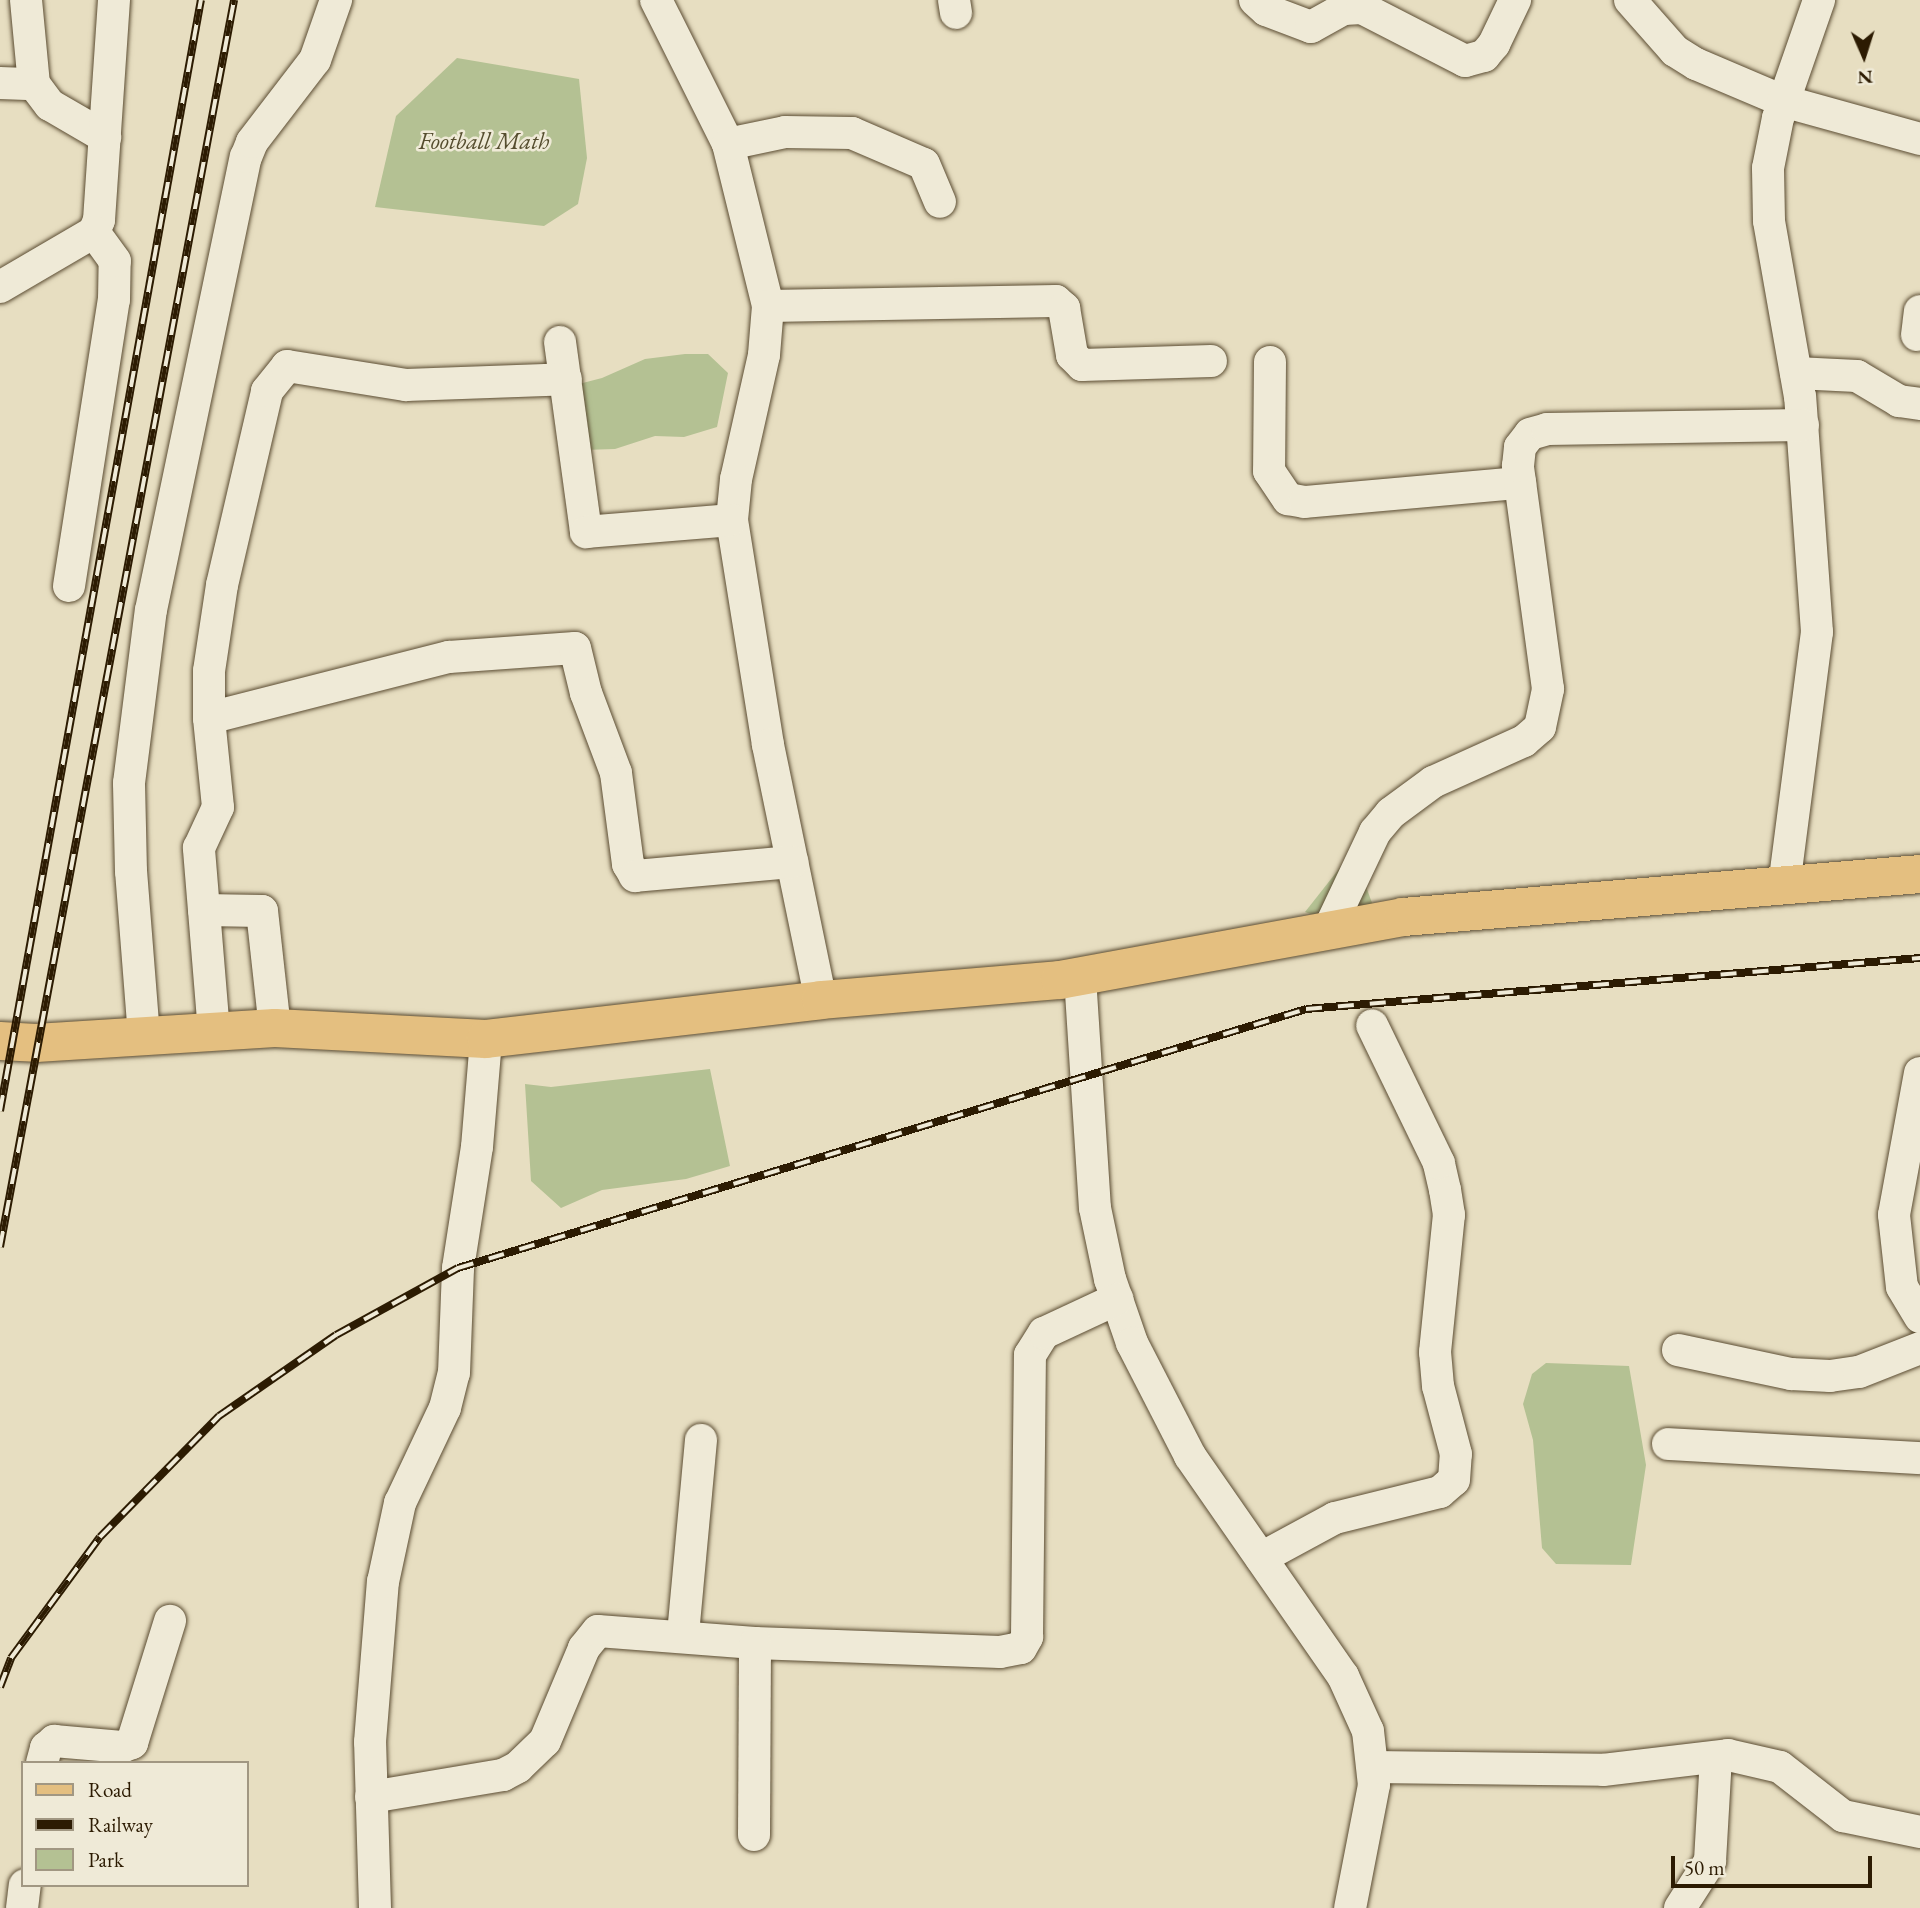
<!DOCTYPE html>
<style>
body{margin:0}
#map{position:relative;width:1920px;height:1908px;overflow:hidden;background:#e7dec1;font-family:"EB Garamond",serif}
div>[style]{position:absolute}
.green>*{inset:0;background:#b4c193}
.roads{filter:drop-shadow(0 0 2px #5b4c32) drop-shadow(0 0 2px #5b4c32)}
.minor>*{height:32px;margin:-16px;padding:0 16px;transform-origin:16px;border-radius:16px;background:#efead7}
.major>*{height:38px;margin:-19px;padding:0 19px;transform-origin:19px;border-radius:19px;background:#e4bf80}
.rail>*{height:8px;margin-top:-4px;transform-origin:0;background:repeating-linear-gradient(90deg,#efead7 0 16px,#2c1b02 0 32px);box-sizing:border-box;border-block:2px solid #2c1b02}
span{translate:-50% -50%;white-space:nowrap;text-align:center;line-height:1.15;-webkit-text-stroke:5px #efead7;paint-order:stroke}
.park-label{font-size:24px;color:#554d2e;font-style:italic}
.legend{position:absolute;left:21px;top:1761px;width:228px;height:126px;box-sizing:border-box;background:#efead7;border:2px solid #a19782;margin:0;padding:9px 12px;list-style:none;font-size:21px;color:#2c1b02}
.legend li{display:flex;align-items:center;gap:14px;height:35px}
.legend b{width:35px;border:2px solid #a19782}
.north{position:absolute;left:1829px;top:21px;width:70px;height:70px;-webkit-text-stroke:5px #efead7;paint-order:stroke;rotate:177deg;font-size:19px;font-weight:700;line-height:28px;text-align:center;color:#2c1b02}
.north::after{content:'';display:block;margin:auto;width:24px;height:32px;background:#2c1b02;clip-path:polygon(50% 0,100% 100%,50% 72%,0 100%)}
.scale{position:absolute;left:1671px;top:1856px;width:201px;height:32px;box-sizing:border-box;border:4px solid #2c1b02;border-top:0;padding-left:9px;font-size:21px;line-height:24px;white-space:nowrap;color:#2c1b02;-webkit-text-stroke:5px #efead7;paint-order:stroke}
</style>
<div id="map">
<div class="green">
<i style="clip-path:polygon(457px 58px,579px 79px,587px 158px,578px 204px,544px 226px,375px 207px,396px 116px)"></i>
<i style="clip-path:polygon(685px 354px,708px 354px,728px 373px,717px 427px,684px 437px,655px 436px,615px 449px,583px 450px,571px 386px,602px 378px,645px 359px)"></i>
<i style="clip-path:polygon(1346px 860px,1361px 873px,1375px 911px,1335px 922px,1305px 912px)"></i>
<i style="clip-path:polygon(710px 1069px,730px 1166px,686px 1179px,602px 1190px,561px 1208px,531px 1181px,525px 1084px,551px 1087px)"></i>
<i style="clip-path:polygon(1546px 1363px,1629px 1366px,1646px 1465px,1631px 1565px,1556px 1564px,1542px 1548px,1533px 1440px,1523px 1404px,1532px 1374px)"></i>
</div>
<div class="roads">
<div class="minor">
<i style="left:26px;top:0;width:84px;rotate:84.6deg"></i>
<i style="left:34px;top:84px;width:26px;rotate:53deg"></i>
<i style="left:50px;top:105px;width:64px;rotate:30.2deg"></i>
<i style="left:656px;top:0;width:161px;rotate:63.4deg"></i>
<i style="left:728px;top:144px;width:167px;rotate:76.1deg"></i>
<i style="left:768px;top:306px;width:49px;rotate:94.7deg"></i>
<i style="left:764px;top:355px;width:127px;rotate:102.7deg"></i>
<i style="left:736px;top:479px;width:41px;rotate:95.6deg"></i>
<i style="left:732px;top:520px;width:228px;rotate:80.9deg"></i>
<i style="left:768px;top:745px;width:260px;rotate:78.3deg"></i>
<i style="left:954px;top:0;width:13px;rotate:81deg"></i>
<i style="left:1255px;top:0;width:15px;rotate:42deg"></i>
<i style="left:1266px;top:10px;width:48px;rotate:20.7deg"></i>
<i style="left:1311px;top:27px;width:38px;rotate:-29deg"></i>
<i style="left:1344px;top:9px;width:18px;rotate:-3deg"></i>
<i style="left:1362px;top:8px;width:116px;rotate:27.2deg"></i>
<i style="left:1465px;top:61px;width:20px;rotate:-15deg"></i>
<i style="left:1484px;top:56px;width:16px;rotate:-50deg"></i>
<i style="left:1494px;top:44px;width:49px;rotate:-64.5deg"></i>
<i style="left:1630px;top:0;width:68px;rotate:48.6deg"></i>
<i style="left:1675px;top:51px;width:25px;rotate:32deg"></i>
<i style="left:1696px;top:64px;width:95px;rotate:23deg"></i>
<i style="left:1783px;top:101px;width:142px;rotate:15.5deg"></i>
<i style="left:0;top:83px;width:34px;rotate:2deg"></i>
<i style="left:728px;top:144px;width:58px;rotate:-11.9deg"></i>
<i style="left:785px;top:132px;width:67px;rotate:0.9deg"></i>
<i style="left:852px;top:133px;width:78px;rotate:23.3deg"></i>
<i style="left:924px;top:164px;width:41px;rotate:67.2deg"></i>
<i style="left:0;top:287px;width:109px;rotate:-30.3deg"></i>
<i style="left:94px;top:232px;width:13px;rotate:-67deg"></i>
<i style="left:99px;top:220px;width:221px;rotate:-86.1deg"></i>
<i style="left:768px;top:306px;width:288px;rotate:-1deg"></i>
<i style="left:1056px;top:301px;width:11px;rotate:41deg"></i>
<i style="left:1064px;top:308px;width:48px;rotate:80.3deg"></i>
<i style="left:1072px;top:355px;width:14px;rotate:45deg"></i>
<i style="left:1082px;top:365px;width:129px;rotate:-1.8deg"></i>
<i style="left:1917px;top:335px;width:24px;rotate:-83deg"></i>
<i style="left:560px;top:342px;width:192px;rotate:82.2deg"></i>
<i style="left:586px;top:532px;width:146px;rotate:-4.7deg"></i>
<i style="left:1270px;top:362px;width:109px;rotate:90.5deg"></i>
<i style="left:1269px;top:471px;width:34px;rotate:56deg"></i>
<i style="left:1288px;top:499px;width:17px;rotate:10deg"></i>
<i style="left:1305px;top:502px;width:216px;rotate:-5.1deg"></i>
<i style="left:1796px;top:373px;width:61px;rotate:2.8deg"></i>
<i style="left:1857px;top:376px;width:49px;rotate:30.8deg"></i>
<i style="left:1899px;top:401px;width:21px;rotate:8deg"></i>
<i style="left:69px;top:586px;width:290px;rotate:-81.1deg"></i>
<i style="left:114px;top:300px;width:39px;rotate:-89deg"></i>
<i style="left:115px;top:261px;width:36px;rotate:-126deg"></i>
<i style="left:209px;top:718px;width:248px;rotate:-14.3deg"></i>
<i style="left:449px;top:657px;width:126px;rotate:-4.1deg"></i>
<i style="left:575px;top:648px;width:46px;rotate:76.3deg"></i>
<i style="left:586px;top:693px;width:85px;rotate:69.4deg"></i>
<i style="left:616px;top:773px;width:92px;rotate:82.5deg"></i>
<i style="left:628px;top:864px;width:14px;rotate:60deg"></i>
<i style="left:635px;top:876px;width:158px;rotate:-5.1deg"></i>
<i style="left:1784px;top:886px;width:256px;rotate:-82.6deg"></i>
<i style="left:1817px;top:632px;width:236px;rotate:-94.1deg"></i>
<i style="left:1800px;top:397px;width:179px;rotate:-100deg"></i>
<i style="left:1769px;top:221px;width:53px;rotate:-91.1deg"></i>
<i style="left:1768px;top:168px;width:51px;rotate:-78.7deg"></i>
<i style="left:1778px;top:118px;width:125px;rotate:-70.8deg"></i>
<i style="left:204px;top:910px;width:58px;rotate:1deg"></i>
<i style="left:262px;top:911px;width:118px;rotate:83.7deg"></i>
<i style="left:1328px;top:931px;width:110px;rotate:-64.6deg"></i>
<i style="left:1375px;top:832px;width:25px;rotate:-50deg"></i>
<i style="left:1391px;top:813px;width:52px;rotate:-36.4deg"></i>
<i style="left:1433px;top:782px;width:100px;rotate:-24.3deg"></i>
<i style="left:1524px;top:741px;width:21px;rotate:-41deg"></i>
<i style="left:1540px;top:727px;width:39px;rotate:-78deg"></i>
<i style="left:1548px;top:689px;width:225px;rotate:-97.7deg"></i>
<i style="left:1518px;top:466px;width:19px;rotate:-84deg"></i>
<i style="left:1520px;top:447px;width:16px;rotate:-52deg"></i>
<i style="left:1530px;top:434px;width:18px;rotate:-16deg"></i>
<i style="left:1547px;top:429px;width:256px;rotate:-0.9deg"></i>
<i style="left:1080px;top:977px;width:231px;rotate:86.3deg"></i>
<i style="left:1095px;top:1208px;width:73px;rotate:78.1deg"></i>
<i style="left:1110px;top:1279px;width:68px;rotate:71deg"></i>
<i style="left:1132px;top:1343px;width:127px;rotate:62.8deg"></i>
<i style="left:1190px;top:1456px;width:268px;rotate:55.2deg"></i>
<i style="left:1343px;top:1676px;width:60px;rotate:65.6deg"></i>
<i style="left:1368px;top:1731px;width:54px;rotate:83.7deg"></i>
<i style="left:1374px;top:1785px;width:125px;rotate:101deg"></i>
<i style="left:214px;top:1032px;width:185px;rotate:-94.7deg"></i>
<i style="left:199px;top:848px;width:45px;rotate:-65.1deg"></i>
<i style="left:218px;top:807px;width:89px;rotate:-95.8deg"></i>
<i style="left:209px;top:718px;width:47px;rotate:-90deg"></i>
<i style="left:209px;top:671px;width:87px;rotate:-81.4deg"></i>
<i style="left:222px;top:585px;width:199px;rotate:-76.9deg"></i>
<i style="left:267px;top:391px;width:32px;rotate:-51deg"></i>
<i style="left:287px;top:366px;width:121px;rotate:9.1deg"></i>
<i style="left:406px;top:385px;width:160px;rotate:-2.1deg"></i>
<i style="left:144px;top:1036px;width:165px;rotate:-94.5deg"></i>
<i style="left:131px;top:872px;width:89px;rotate:-91.3deg"></i>
<i style="left:129px;top:783px;width:174px;rotate:-82.8deg"></i>
<i style="left:151px;top:610px;width:463px;rotate:-78.2deg"></i>
<i style="left:246px;top:157px;width:16px;rotate:-68deg"></i>
<i style="left:252px;top:142px;width:103px;rotate:-52.5deg"></i>
<i style="left:315px;top:60px;width:64px;rotate:-70.7deg"></i>
<i style="left:1920px;top:1073px;width:144px;rotate:100.4deg"></i>
<i style="left:1894px;top:1215px;width:72px;rotate:83.7deg"></i>
<i style="left:1902px;top:1287px;width:35px;rotate:59deg"></i>
<i style="left:1678px;top:1350px;width:116px;rotate:12deg"></i>
<i style="left:1791px;top:1374px;width:39px;rotate:3deg"></i>
<i style="left:1830px;top:1376px;width:29px;rotate:-8deg"></i>
<i style="left:1859px;top:1372px;width:66px;rotate:-21.5deg"></i>
<i style="left:1668px;top:1444px;width:252px;rotate:3.2deg"></i>
<i style="left:1261px;top:1558px;width:84px;rotate:-28.4deg"></i>
<i style="left:1335px;top:1518px;width:108px;rotate:-13.9deg"></i>
<i style="left:1440px;top:1492px;width:18px;rotate:-41deg"></i>
<i style="left:1454px;top:1480px;width:26px;rotate:-86deg"></i>
<i style="left:1456px;top:1454px;width:70px;rotate:-104.8deg"></i>
<i style="left:1438px;top:1386px;width:34px;rotate:-95deg"></i>
<i style="left:1435px;top:1352px;width:138px;rotate:-84.2deg"></i>
<i style="left:1449px;top:1215px;width:25px;rotate:-99deg"></i>
<i style="left:1445px;top:1190px;width:28px;rotate:-103deg"></i>
<i style="left:1439px;top:1163px;width:153px;rotate:-115.9deg"></i>
<i style="left:683px;top:1634px;width:195px;rotate:-84.7deg"></i>
<i style="left:42px;top:1763px;width:16px;rotate:-75deg"></i>
<i style="left:46px;top:1748px;width:11px;rotate:-41deg"></i>
<i style="left:54px;top:1741px;width:68px;rotate:5deg"></i>
<i style="left:122px;top:1747px;width:11px;rotate:-22deg"></i>
<i style="left:132px;top:1743px;width:128px;rotate:-72.7deg"></i>
<i style="left:1373px;top:1767px;width:230px;rotate:0.7deg"></i>
<i style="left:1603px;top:1770px;width:126px;rotate:-6.8deg"></i>
<i style="left:1728px;top:1755px;width:53px;rotate:13deg"></i>
<i style="left:1780px;top:1767px;width:80px;rotate:37.9deg"></i>
<i style="left:1843px;top:1816px;width:79px;rotate:11.7deg"></i>
<i style="left:371px;top:1797px;width:134px;rotate:-9.5deg"></i>
<i style="left:503px;top:1775px;width:17px;rotate:-28deg"></i>
<i style="left:518px;top:1767px;width:37px;rotate:-44deg"></i>
<i style="left:545px;top:1741px;width:101px;rotate:-67.2deg"></i>
<i style="left:584px;top:1648px;width:22px;rotate:-51deg"></i>
<i style="left:598px;top:1631px;width:157px;rotate:4.4deg"></i>
<i style="left:755px;top:1643px;width:245px;rotate:2.1deg"></i>
<i style="left:1000px;top:1652px;width:21px;rotate:-11deg"></i>
<i style="left:1021px;top:1648px;width:13px;rotate:-61deg"></i>
<i style="left:1027px;top:1637px;width:282px;rotate:-89.4deg"></i>
<i style="left:1030px;top:1355px;width:26px;rotate:-58deg"></i>
<i style="left:1044px;top:1333px;width:81px;rotate:-25deg"></i>
<i style="left:754px;top:1835px;width:192px;rotate:-89.7deg"></i>
<i style="left:22px;top:1908px;width:23px;rotate:-83deg"></i>
<i style="left:375px;top:1908px;width:166px;rotate:-91.7deg"></i>
<i style="left:370px;top:1742px;width:161px;rotate:-85.4deg"></i>
<i style="left:383px;top:1582px;width:81px;rotate:-77.9deg"></i>
<i style="left:400px;top:1503px;width:105px;rotate:-64.7deg"></i>
<i style="left:445px;top:1408px;width:36px;rotate:-76deg"></i>
<i style="left:454px;top:1373px;width:105px;rotate:-87.8deg"></i>
<i style="left:458px;top:1268px;width:122px;rotate:-81.1deg"></i>
<i style="left:477px;top:1147px;width:108px;rotate:-85.2deg"></i>
<i style="left:1680px;top:1908px;width:56px;rotate:-57.4deg"></i>
<i style="left:1710px;top:1861px;width:104px;rotate:-86.7deg"></i>
</div>
<div class="major">
<i style="left:0;top:1041px;width:36px;rotate:3deg"></i>
<i style="left:36px;top:1043px;width:239px;rotate:-3.6deg"></i>
<i style="left:275px;top:1028px;width:211px;rotate:3deg"></i>
<i style="left:486px;top:1039px;width:337px;rotate:-6.6deg"></i>
<i style="left:821px;top:1000px;width:240px;rotate:-4.8deg"></i>
<i style="left:1060px;top:980px;width:349px;rotate:-10.4deg"></i>
<i style="left:1403px;top:917px;width:519px;rotate:-4.75deg"></i>
</div>
</div>
<div class="rail">
<i style="left:0;top:1111px;width:1129px;rotate:-79.75deg"></i>
<i style="left:0;top:1247px;width:1269px;rotate:-79.37deg"></i>
<i style="left:0;top:1687px;width:31px;rotate:-69deg"></i>
<i style="left:11px;top:1658px;width:150px;rotate:-53.7deg"></i>
<i style="left:100px;top:1537px;width:170px;rotate:-45.5deg"></i>
<i style="left:219px;top:1416px;width:142px;rotate:-34.7deg"></i>
<i style="left:336px;top:1335px;width:139px;rotate:-28.8deg"></i>
<i style="left:458px;top:1268px;width:887px;rotate:-16.98deg"></i>
<i style="left:1306px;top:1009px;width:616px;rotate:-4.75deg"></i>
</div>
<div class="park-label">
<span style="left:484px;top:141px">Football Math</span>
</div>
<ul class="legend">
<li><b style="height:9px;background:#e4bf80"></b>Road</li>
<li><b style="height:9px;background:#2c1b02"></b>Railway</li>
<li><b style="height:19px;background:#b4c193"></b>Park</li>
</ul>
<div class="north">N</div>
<div class="scale">50 m</div>
</div>
